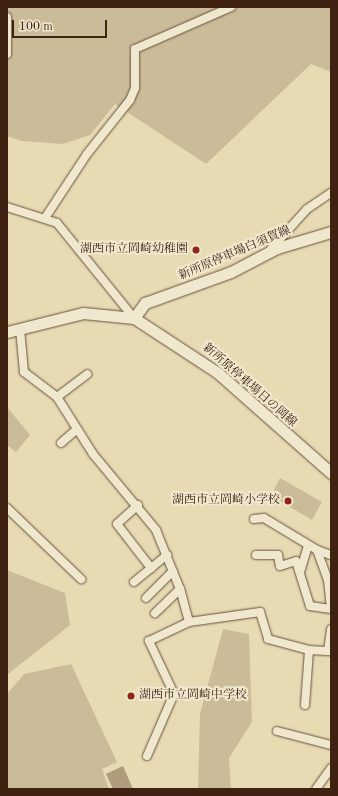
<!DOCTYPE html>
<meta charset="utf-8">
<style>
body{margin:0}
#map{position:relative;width:338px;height:796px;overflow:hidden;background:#e7dbb4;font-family:"Old Standard TT","Noto Serif JP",serif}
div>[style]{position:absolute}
.green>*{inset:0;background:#cbbc99}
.water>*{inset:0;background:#ae9c7d}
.roads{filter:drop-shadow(0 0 1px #6a503b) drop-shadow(0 0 1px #6a503b)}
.minor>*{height:8px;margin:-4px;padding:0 4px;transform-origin:4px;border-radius:4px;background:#efe8ce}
.secondary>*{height:11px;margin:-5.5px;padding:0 5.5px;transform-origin:5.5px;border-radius:5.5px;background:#efe8ce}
.dots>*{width:11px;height:11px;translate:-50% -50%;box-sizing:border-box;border:2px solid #efe8ce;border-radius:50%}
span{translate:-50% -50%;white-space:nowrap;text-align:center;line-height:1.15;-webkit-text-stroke:4px #efe8ce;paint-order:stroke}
.poi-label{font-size:12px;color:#402213}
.right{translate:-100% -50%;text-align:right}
.left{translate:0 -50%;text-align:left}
.street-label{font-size:12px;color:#402213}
.frame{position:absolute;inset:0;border:8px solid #402213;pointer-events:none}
.scale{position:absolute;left:12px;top:20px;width:95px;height:18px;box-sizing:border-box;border:2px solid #402213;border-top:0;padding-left:5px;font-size:12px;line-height:14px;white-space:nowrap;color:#402213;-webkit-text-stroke:3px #efe8ce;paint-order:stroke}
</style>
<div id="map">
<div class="green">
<i style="clip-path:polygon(7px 7px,331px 7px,331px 72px,311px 64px,206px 164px,115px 104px,90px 135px,63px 144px,21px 141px,7px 136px)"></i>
<i style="clip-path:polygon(8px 408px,30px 435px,16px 452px,7px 445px)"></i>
<i style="clip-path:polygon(280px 478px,322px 502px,312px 520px,271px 496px)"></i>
<i style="clip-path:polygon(7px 570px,65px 593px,70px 625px,7px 675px)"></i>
<i style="clip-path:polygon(223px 629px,249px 634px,252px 722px,229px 758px,231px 789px,198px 789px,200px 714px)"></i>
<i style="clip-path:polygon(71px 664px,117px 762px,102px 769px,109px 789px,7px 789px,7px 694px,24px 674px)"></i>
</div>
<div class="water">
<i style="clip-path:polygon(123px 766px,133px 789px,113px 789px,106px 774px)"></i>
</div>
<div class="roads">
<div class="minor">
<i style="left:7px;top:17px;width:37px;rotate:90deg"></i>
<i style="left:7px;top:207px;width:52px;rotate:17.7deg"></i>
<i style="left:57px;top:223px;width:122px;rotate:51deg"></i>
<i style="left:45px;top:218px;width:77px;rotate:-56.7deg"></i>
<i style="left:87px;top:154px;width:69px;rotate:-51.5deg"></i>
<i style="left:130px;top:100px;width:13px;rotate:-67deg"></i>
<i style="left:135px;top:88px;width:39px;rotate:-90deg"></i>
<i style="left:135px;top:49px;width:105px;rotate:-23.6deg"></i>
<i style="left:271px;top:249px;width:54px;rotate:-48deg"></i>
<i style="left:307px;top:209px;width:29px;rotate:-34deg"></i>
<i style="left:20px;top:329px;width:43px;rotate:84.7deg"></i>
<i style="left:24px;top:372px;width:41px;rotate:37.1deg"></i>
<i style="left:57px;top:397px;width:67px;rotate:57.7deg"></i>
<i style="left:93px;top:454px;width:99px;rotate:50.3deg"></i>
<i style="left:156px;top:530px;width:64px;rotate:67.9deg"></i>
<i style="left:180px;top:589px;width:35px;rotate:136deg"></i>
<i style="left:57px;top:397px;width:38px;rotate:-37deg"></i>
<i style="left:61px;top:443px;width:20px;rotate:-41deg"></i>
<i style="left:138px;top:505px;width:28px;rotate:138deg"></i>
<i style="left:117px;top:524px;width:56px;rotate:52.3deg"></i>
<i style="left:7px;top:508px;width:103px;rotate:43.8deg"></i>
<i style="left:254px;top:519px;width:10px;rotate:-6deg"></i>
<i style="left:264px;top:518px;width:62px;rotate:31.1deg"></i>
<i style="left:317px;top:550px;width:32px;rotate:70deg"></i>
<i style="left:328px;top:580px;width:27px;rotate:84deg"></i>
<i style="left:317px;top:550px;width:15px;rotate:20deg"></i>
<i style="left:256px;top:555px;width:22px"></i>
<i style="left:278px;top:555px;width:11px;rotate:80deg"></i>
<i style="left:280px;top:566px;width:17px;rotate:-17deg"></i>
<i style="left:296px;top:561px;width:47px;rotate:72.7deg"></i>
<i style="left:310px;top:606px;width:21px;rotate:8deg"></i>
<i style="left:300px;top:572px;width:28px;rotate:-73deg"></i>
<i style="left:134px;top:582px;width:43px;rotate:-39.3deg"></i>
<i style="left:146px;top:598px;width:38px;rotate:-45deg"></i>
<i style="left:189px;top:622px;width:72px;rotate:-8deg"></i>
<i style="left:260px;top:612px;width:28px;rotate:73deg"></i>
<i style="left:268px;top:639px;width:42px;rotate:15deg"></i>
<i style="left:309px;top:650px;width:22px;rotate:3deg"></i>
<i style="left:328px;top:651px;width:22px;rotate:-82deg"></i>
<i style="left:305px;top:705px;width:55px;rotate:-85.8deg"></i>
<i style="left:277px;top:731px;width:56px;rotate:14.5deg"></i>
<i style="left:147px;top:756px;width:68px;rotate:-66.5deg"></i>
<i style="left:174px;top:694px;width:59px;rotate:-115.3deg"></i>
<i style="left:149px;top:641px;width:44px;rotate:-25.4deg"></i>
<i style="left:189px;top:622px;width:34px;rotate:-105deg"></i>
<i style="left:316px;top:789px;width:26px;rotate:-54deg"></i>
</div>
<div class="secondary">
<i style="left:134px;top:318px;width:19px;rotate:-54deg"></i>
<i style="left:145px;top:303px;width:91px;rotate:-19.8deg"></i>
<i style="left:231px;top:272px;width:52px;rotate:-27.6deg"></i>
<i style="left:277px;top:248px;width:56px;rotate:-16.5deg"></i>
<i style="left:7px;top:332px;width:78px;rotate:-14deg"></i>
<i style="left:83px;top:313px;width:51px;rotate:5.6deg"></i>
<i style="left:134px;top:318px;width:100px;rotate:33.2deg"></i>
<i style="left:218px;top:373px;width:151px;rotate:41.5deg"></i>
</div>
</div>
<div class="dots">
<i style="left:196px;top:250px;background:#8f2418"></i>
<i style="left:288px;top:501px;background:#8f2418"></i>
<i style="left:131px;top:696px;background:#8f2418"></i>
</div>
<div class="poi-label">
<span class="right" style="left:188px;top:250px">湖西市立岡崎幼稚園</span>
<span class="right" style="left:280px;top:501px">湖西市立岡崎小学校</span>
<span class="left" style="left:139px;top:696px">湖西市立岡崎中学校</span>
</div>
<div class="street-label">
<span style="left:235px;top:254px;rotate:-23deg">新所原停車場白須賀線</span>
<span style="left:249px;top:386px;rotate:41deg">新所原停車場日の岡線</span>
</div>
<div class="frame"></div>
<div class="scale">100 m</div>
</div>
